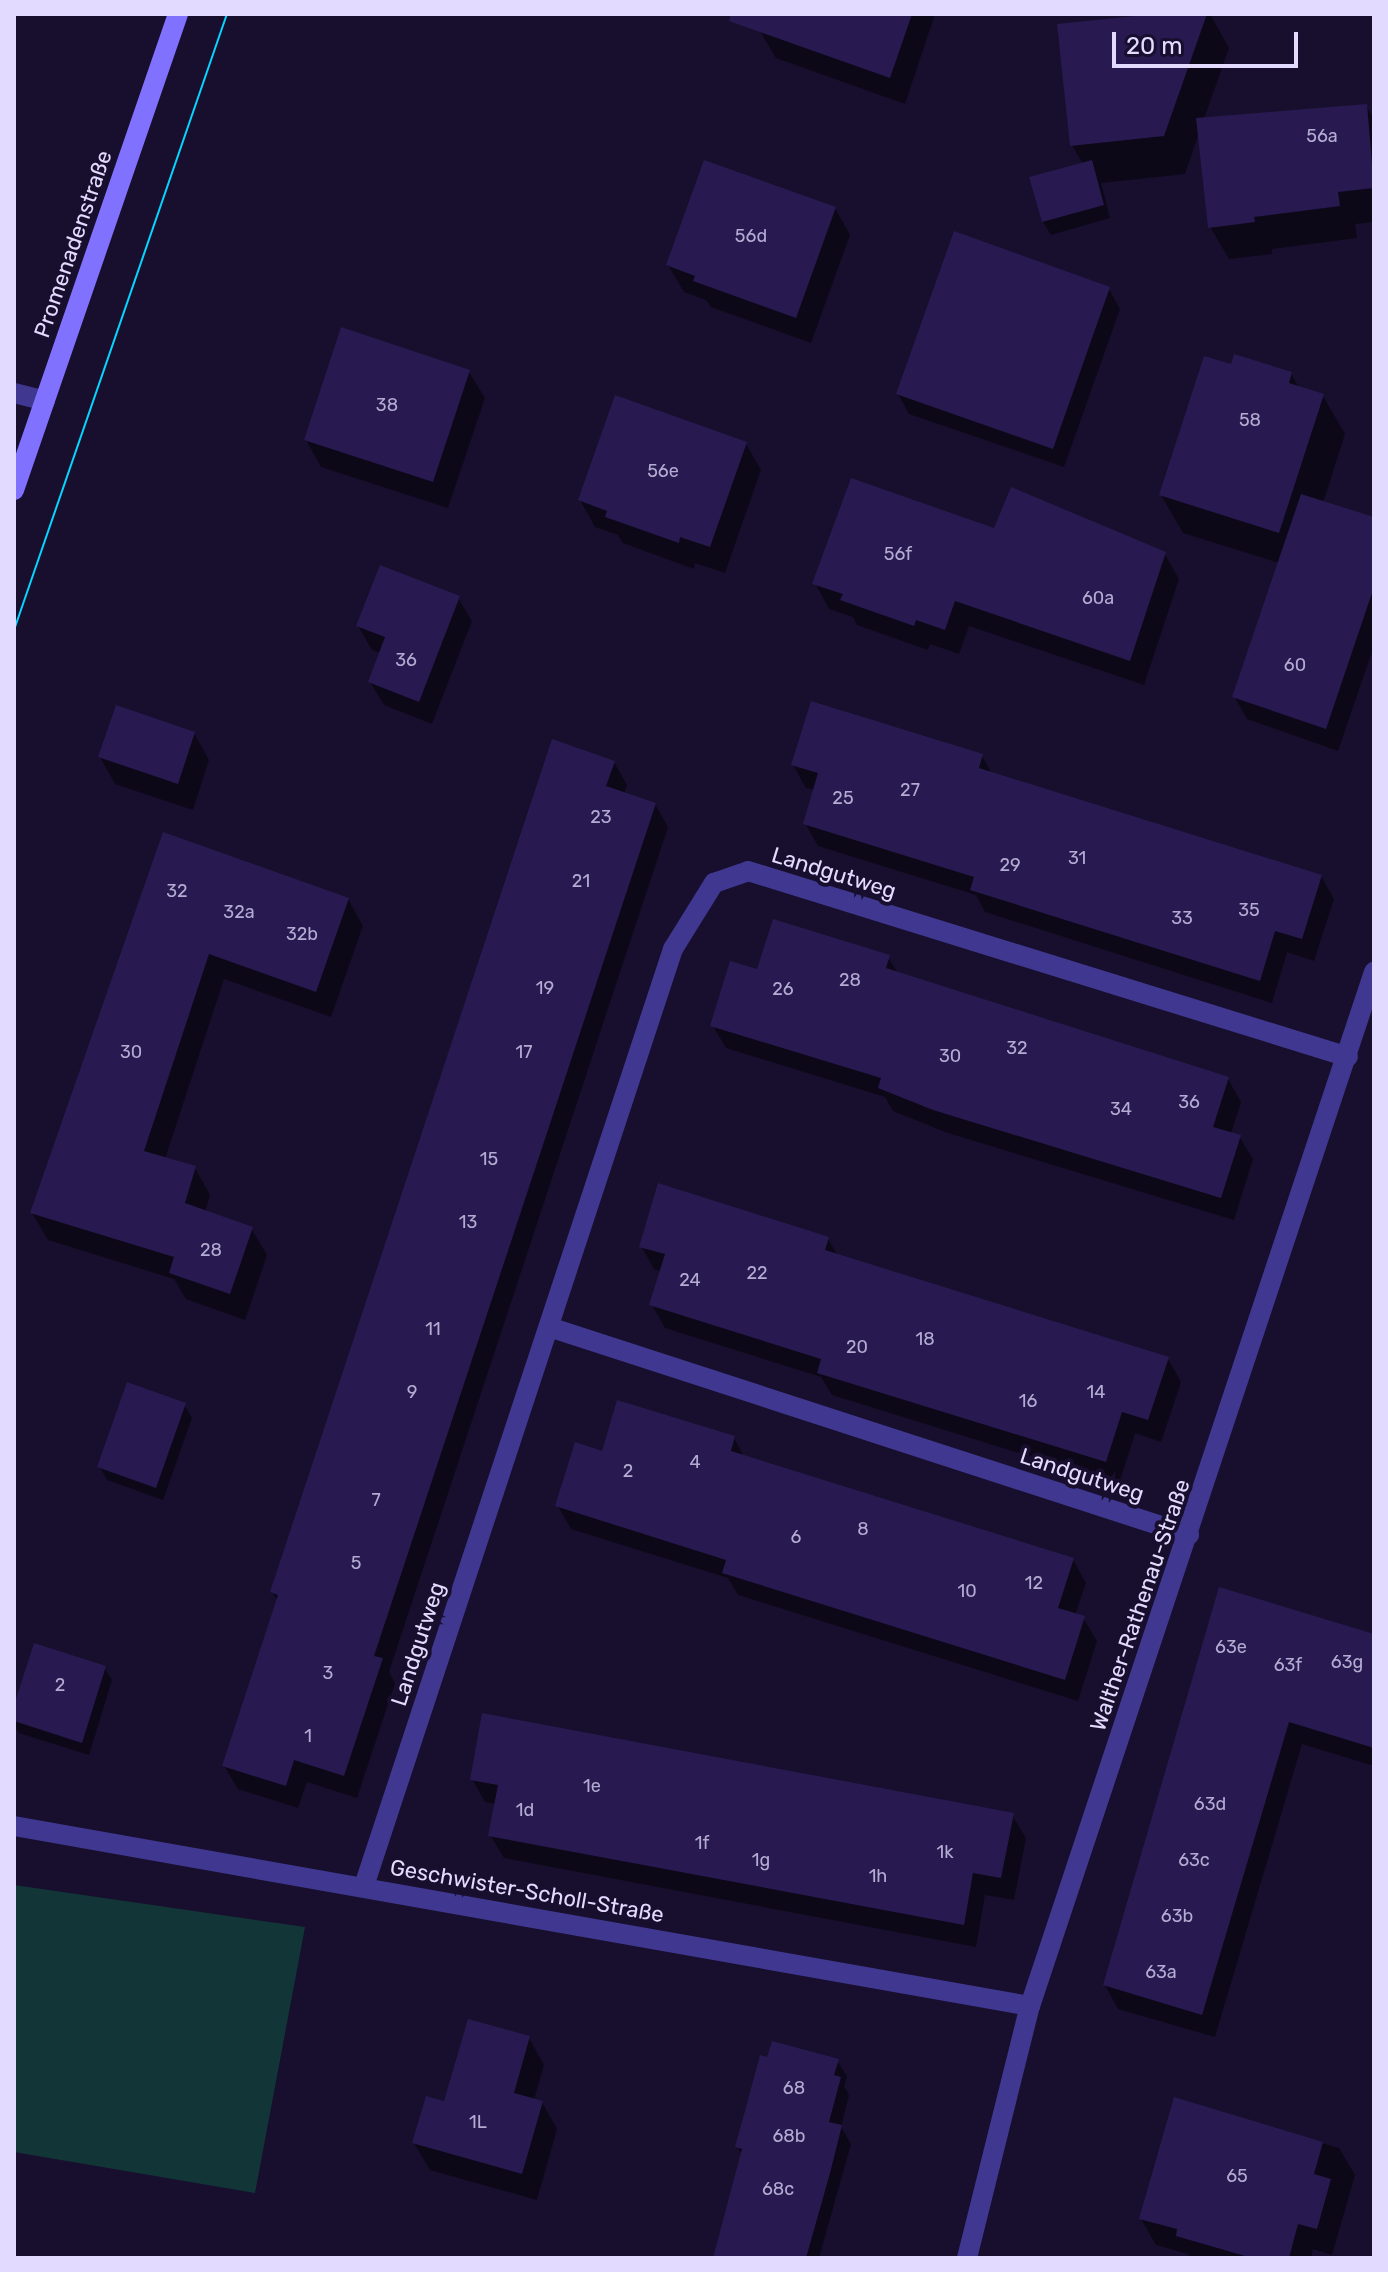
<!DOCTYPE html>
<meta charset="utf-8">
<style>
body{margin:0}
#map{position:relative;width:1388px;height:2272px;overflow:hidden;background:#170f2d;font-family:Rubik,sans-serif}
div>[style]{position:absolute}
.green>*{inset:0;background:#123638}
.shadow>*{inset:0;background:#0007}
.building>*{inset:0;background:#281a50}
.street>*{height:20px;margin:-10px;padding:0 10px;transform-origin:10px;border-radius:10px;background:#403790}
.secondary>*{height:20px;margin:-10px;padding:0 10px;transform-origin:10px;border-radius:10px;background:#8072ff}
.tram>*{height:2px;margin:-1px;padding:0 1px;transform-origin:1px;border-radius:1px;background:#07d4ff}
span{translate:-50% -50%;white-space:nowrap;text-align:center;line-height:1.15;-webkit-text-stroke:8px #170f2d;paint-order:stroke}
.number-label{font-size:18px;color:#b4abd3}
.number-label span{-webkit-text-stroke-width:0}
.street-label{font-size:22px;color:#e2dbff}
.frame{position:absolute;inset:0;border:16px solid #e2dbff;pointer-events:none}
.scale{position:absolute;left:1112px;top:32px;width:186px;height:36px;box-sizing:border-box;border:4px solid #e2dbff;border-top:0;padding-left:10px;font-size:24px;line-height:28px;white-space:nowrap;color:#e2dbff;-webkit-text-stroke:6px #170f2d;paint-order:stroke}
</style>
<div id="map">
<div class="green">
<i style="clip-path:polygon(14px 1885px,305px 1927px,255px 2193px,14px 2152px)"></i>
</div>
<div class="shadow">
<i style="clip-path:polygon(766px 14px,935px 14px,905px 104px,776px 58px,760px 31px)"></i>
<i style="clip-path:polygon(1175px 14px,1210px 14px,1229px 48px,1204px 119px,1366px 106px,1374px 119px,1374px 222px,1355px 224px,1357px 238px,1272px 249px,1272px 254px,1229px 259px,1210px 227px,1199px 133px,1185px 174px,1101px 183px,1110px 218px,1051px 235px,1043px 222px,1031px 178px,1083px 164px,1072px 145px)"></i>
<i style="clip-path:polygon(835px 208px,850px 235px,811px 343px,711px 307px,706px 300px,684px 292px,668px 265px)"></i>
<i style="clip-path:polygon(1109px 289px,1120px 309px,1064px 467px,909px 414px,898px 394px)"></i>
<i style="clip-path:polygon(1233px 367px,1291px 374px,1300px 389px,1323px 396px,1345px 434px,1323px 503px,1374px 519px,1374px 646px,1338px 751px,1247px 719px,1234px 696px,1279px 563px,1183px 533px,1161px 495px)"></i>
<i style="clip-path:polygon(469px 372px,485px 398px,448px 508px,321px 467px,306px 440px)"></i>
<i style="clip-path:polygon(746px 444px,761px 470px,725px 573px,695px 563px,694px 569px,623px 543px,618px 535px,595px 527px,580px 500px)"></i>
<i style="clip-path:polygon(995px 531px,1164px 553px,1179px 579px,1144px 685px,969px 626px,959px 654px,930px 644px,928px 650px,857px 625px,853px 617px,829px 609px,815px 583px)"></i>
<i style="clip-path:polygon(458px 598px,472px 621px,432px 724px,384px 705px,370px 682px,381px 653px,372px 650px,358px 626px)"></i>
<i style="clip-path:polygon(194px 733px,209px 760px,193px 810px,115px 784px,100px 757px)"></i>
<i style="clip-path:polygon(982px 756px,992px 774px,1321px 876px,1334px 899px,1314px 961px,1287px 952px,1272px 1003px,985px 912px,976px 895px,818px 846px,805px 823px,815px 790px,806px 788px,793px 765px)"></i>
<i style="clip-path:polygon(614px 762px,627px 785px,624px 794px,655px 804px,668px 827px,389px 1672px,395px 1683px,357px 1798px,307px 1782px,298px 1808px,238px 1789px,224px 1766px,278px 1601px,272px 1592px)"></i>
<i style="clip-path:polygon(164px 834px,348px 899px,363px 926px,331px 1017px,224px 979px,165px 1159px,195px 1168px,210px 1195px,205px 1212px,251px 1228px,267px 1255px,245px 1320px,186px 1299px,174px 1279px,48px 1240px,32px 1213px)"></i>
<i style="clip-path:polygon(888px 957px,898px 974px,1228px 1079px,1241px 1102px,1231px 1134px,1239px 1136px,1253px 1159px,1234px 1220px,948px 1133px,893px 1111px,885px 1097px,726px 1048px,713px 1026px,758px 971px)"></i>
<i style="clip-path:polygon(828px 1239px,838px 1256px,1168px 1359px,1181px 1382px,1161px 1442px,1135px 1433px,1119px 1484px,832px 1395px,821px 1377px,665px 1328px,652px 1305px,662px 1272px,654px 1269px,641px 1246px)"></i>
<i style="clip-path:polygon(184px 1404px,192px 1418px,163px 1500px,107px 1480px,100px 1467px)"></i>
<i style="clip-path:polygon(734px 1438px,745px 1458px,1073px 1560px,1086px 1583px,1075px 1615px,1083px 1618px,1097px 1641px,1078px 1701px,738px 1595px,728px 1578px,571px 1529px,558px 1506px,603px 1454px)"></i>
<i style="clip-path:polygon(1221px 1590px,1374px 1636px,1374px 1766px,1302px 1744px,1215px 2037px,1118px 2009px,1105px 1985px)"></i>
<i style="clip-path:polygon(104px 1667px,112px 1680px,89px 1755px,19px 1733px,14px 1725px,14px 1711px)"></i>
<i style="clip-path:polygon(472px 1779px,1012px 1815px,1026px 1838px,1014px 1900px,985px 1895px,976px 1947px,504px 1858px,490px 1835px,496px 1804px,485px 1802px)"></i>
<i style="clip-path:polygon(529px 2038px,544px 2065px,534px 2100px,542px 2102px,557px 2129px,537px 2200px,430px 2170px,414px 2143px,445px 2104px)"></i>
<i style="clip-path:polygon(837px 2060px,847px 2077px,844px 2086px,849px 2095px,841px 2127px,851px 2144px,819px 2258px,715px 2258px,742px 2155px,737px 2147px)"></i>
<i style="clip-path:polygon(1175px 2100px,1339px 2148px,1355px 2175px,1332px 2255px,1313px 2249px,1311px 2258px,1190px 2258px,1188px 2254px,1156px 2245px,1141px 2219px)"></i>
</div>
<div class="building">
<i style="clip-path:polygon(731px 14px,912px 14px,890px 78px,729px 21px)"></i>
<i style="clip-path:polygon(1155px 14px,1207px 14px,1164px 136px,1070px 146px,1057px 24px)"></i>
<i style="clip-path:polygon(1367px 104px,1374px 188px,1338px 192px,1340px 206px,1254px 217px,1255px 222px,1208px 228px,1196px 118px)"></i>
<i style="clip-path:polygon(704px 160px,836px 207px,796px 318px,693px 281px,695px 276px,666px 265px)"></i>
<i style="clip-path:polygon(1092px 160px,1104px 205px,1042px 222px,1029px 177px)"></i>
<i style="clip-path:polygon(954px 231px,1110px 287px,1053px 449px,896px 394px)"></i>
<i style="clip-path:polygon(341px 327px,470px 370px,433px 482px,304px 440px)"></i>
<i style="clip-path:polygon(1234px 354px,1292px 372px,1289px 383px,1324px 394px,1279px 533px,1159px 495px,1204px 356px,1231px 364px)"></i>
<i style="clip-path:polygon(615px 395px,747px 442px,710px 547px,680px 537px,679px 543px,605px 517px,607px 511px,578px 500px)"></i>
<i style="clip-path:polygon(851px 478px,994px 528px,1011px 487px,1166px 552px,1130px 661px,955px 601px,945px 630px,916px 620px,914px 626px,840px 600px,843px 594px,812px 584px)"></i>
<i style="clip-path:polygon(1301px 494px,1374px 517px,1374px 587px,1326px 729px,1232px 697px)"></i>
<i style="clip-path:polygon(380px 565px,460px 596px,419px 702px,368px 682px,385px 637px,356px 626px)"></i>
<i style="clip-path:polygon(811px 701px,983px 754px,979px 768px,1322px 875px,1302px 939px,1275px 931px,1260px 981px,970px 890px,974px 877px,803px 824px,818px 773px,791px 765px)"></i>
<i style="clip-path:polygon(116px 705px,195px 732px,178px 784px,98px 757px)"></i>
<i style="clip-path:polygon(552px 739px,615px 761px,606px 786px,656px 803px,374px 1656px,383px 1658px,344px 1776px,294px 1760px,286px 1786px,222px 1766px,278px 1595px,270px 1592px)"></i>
<i style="clip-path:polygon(163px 832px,349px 898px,316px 992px,209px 954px,144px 1151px,196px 1166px,185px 1203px,253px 1227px,230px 1294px,169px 1273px,174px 1257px,30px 1213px)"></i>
<i style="clip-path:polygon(773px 919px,890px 955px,886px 968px,1229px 1077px,1213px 1127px,1241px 1135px,1221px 1198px,933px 1110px,878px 1088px,881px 1078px,710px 1026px,730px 961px,757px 969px)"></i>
<i style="clip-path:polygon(658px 1183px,829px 1237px,825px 1250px,1169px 1357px,1148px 1420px,1122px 1412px,1106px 1462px,817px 1373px,821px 1359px,649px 1305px,665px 1254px,639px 1247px)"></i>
<i style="clip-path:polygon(127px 1382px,186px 1403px,156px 1488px,97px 1467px)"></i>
<i style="clip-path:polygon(617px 1400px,735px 1436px,731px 1451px,1074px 1558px,1058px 1608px,1085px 1616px,1065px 1680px,722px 1573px,726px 1560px,555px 1506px,575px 1442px,602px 1451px)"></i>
<i style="clip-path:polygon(1219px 1587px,1374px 1634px,1374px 1748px,1289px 1722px,1202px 2015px,1103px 1985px)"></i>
<i style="clip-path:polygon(34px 1643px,106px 1666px,82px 1743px,14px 1721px,14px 1705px)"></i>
<i style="clip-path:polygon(482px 1713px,1014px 1813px,1001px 1878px,973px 1873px,964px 1925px,488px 1836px,498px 1785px,470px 1780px)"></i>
<i style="clip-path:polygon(468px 2019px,530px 2036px,514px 2093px,543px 2101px,522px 2174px,412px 2143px,426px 2096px,444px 2101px)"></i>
<i style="clip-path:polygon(772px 2041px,839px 2059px,834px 2075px,841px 2077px,829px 2122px,842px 2125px,830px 2173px,806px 2258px,713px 2258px,742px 2149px,735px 2147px,748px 2100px,760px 2055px,767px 2057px)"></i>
<i style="clip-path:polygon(1174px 2097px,1323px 2142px,1314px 2174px,1331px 2179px,1317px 2229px,1298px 2224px,1289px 2258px,1252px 2258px,1176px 2236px,1177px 2229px,1139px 2219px)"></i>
</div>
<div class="street">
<i style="left:14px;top:393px;width:32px;rotate:14deg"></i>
<i style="left:549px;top:1327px;width:673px;rotate:18deg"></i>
<i style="left:14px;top:1826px;width:1032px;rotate:10.05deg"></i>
<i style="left:364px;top:1886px;width:987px;rotate:-71.75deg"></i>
<i style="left:673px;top:949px;width:78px;rotate:-58.2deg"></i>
<i style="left:714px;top:883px;width:36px;rotate:-19deg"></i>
<i style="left:748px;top:871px;width:628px;rotate:17.22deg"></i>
<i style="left:967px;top:2258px;width:260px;rotate:-76deg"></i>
<i style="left:1030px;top:2006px;width:1090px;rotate:-71.6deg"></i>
</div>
<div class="secondary">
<i style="left:14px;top:490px;width:503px;rotate:-70.99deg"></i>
</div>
<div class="tram">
<i style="left:14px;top:630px;width:652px;rotate:-70.93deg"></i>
</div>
<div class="number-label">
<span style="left:1322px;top:136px">56a</span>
<span style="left:751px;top:236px">56d</span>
<span style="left:387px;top:405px">38</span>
<span style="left:1250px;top:420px">58</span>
<span style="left:663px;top:471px">56e</span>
<span style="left:898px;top:554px">56f</span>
<span style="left:1098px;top:598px">60a</span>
<span style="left:406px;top:660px">36</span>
<span style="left:1295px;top:665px">60</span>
<span style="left:910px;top:790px">27</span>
<span style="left:843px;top:798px">25</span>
<span style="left:601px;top:817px">23</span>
<span style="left:1077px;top:858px">31</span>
<span style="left:1010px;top:865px">29</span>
<span style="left:581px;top:881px">21</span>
<span style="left:177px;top:891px">32</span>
<span style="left:1249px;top:910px">35</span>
<span style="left:239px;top:912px">32a</span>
<span style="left:1182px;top:918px">33</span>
<span style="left:302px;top:934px">32b</span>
<span style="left:850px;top:980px">28</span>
<span style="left:545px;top:988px">19</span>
<span style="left:783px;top:989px">26</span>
<span style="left:1017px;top:1048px">32</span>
<span style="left:131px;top:1052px">30</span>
<span style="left:524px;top:1052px">17</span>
<span style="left:950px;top:1056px">30</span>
<span style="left:1189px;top:1102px">36</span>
<span style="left:1121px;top:1109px">34</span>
<span style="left:489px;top:1159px">15</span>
<span style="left:468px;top:1222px">13</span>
<span style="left:211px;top:1250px">28</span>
<span style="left:757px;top:1273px">22</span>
<span style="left:690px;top:1280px">24</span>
<span style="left:433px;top:1329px">11</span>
<span style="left:925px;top:1339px">18</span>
<span style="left:857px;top:1347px">20</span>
<span style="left:412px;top:1392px">9</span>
<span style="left:1096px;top:1392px">14</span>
<span style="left:1028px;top:1401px">16</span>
<span style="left:695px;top:1462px">4</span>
<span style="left:628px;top:1471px">2</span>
<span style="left:376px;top:1500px">7</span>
<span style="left:863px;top:1529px">8</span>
<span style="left:796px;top:1537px">6</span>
<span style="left:356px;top:1563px">5</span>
<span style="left:1034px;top:1583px">12</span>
<span style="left:967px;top:1591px">10</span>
<span style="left:1231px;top:1647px">63e</span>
<span style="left:1347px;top:1662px">63g</span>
<span style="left:1288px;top:1665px">63f</span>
<span style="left:328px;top:1673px">3</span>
<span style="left:60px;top:1685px">2</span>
<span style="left:308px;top:1736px">1</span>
<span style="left:592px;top:1786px">1e</span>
<span style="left:1210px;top:1804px">63d</span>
<span style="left:525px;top:1810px">1d</span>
<span style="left:702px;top:1843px">1f</span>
<span style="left:945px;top:1852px">1k</span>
<span style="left:761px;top:1860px">1g</span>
<span style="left:1194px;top:1860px">63c</span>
<span style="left:878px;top:1876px">1h</span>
<span style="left:1177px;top:1916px">63b</span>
<span style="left:1161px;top:1972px">63a</span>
<span style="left:794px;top:2088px">68</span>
<span style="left:478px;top:2122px">1L</span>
<span style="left:789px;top:2136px">68b</span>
<span style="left:1237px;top:2176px">65</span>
<span style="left:778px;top:2189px">68c</span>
</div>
<div class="street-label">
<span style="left:73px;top:244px;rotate:-71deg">Promenadenstraße</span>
<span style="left:834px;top:873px;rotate:17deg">Landgutweg</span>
<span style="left:1082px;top:1475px;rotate:18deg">Landgutweg</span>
<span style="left:1140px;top:1605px;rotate:-71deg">Walther-Rathenau-Straße</span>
<span style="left:418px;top:1644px;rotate:-72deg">Landgutweg</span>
<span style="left:527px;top:1891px;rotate:10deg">Geschwister-Scholl-Straße</span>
</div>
<div class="frame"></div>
<div class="scale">20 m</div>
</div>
